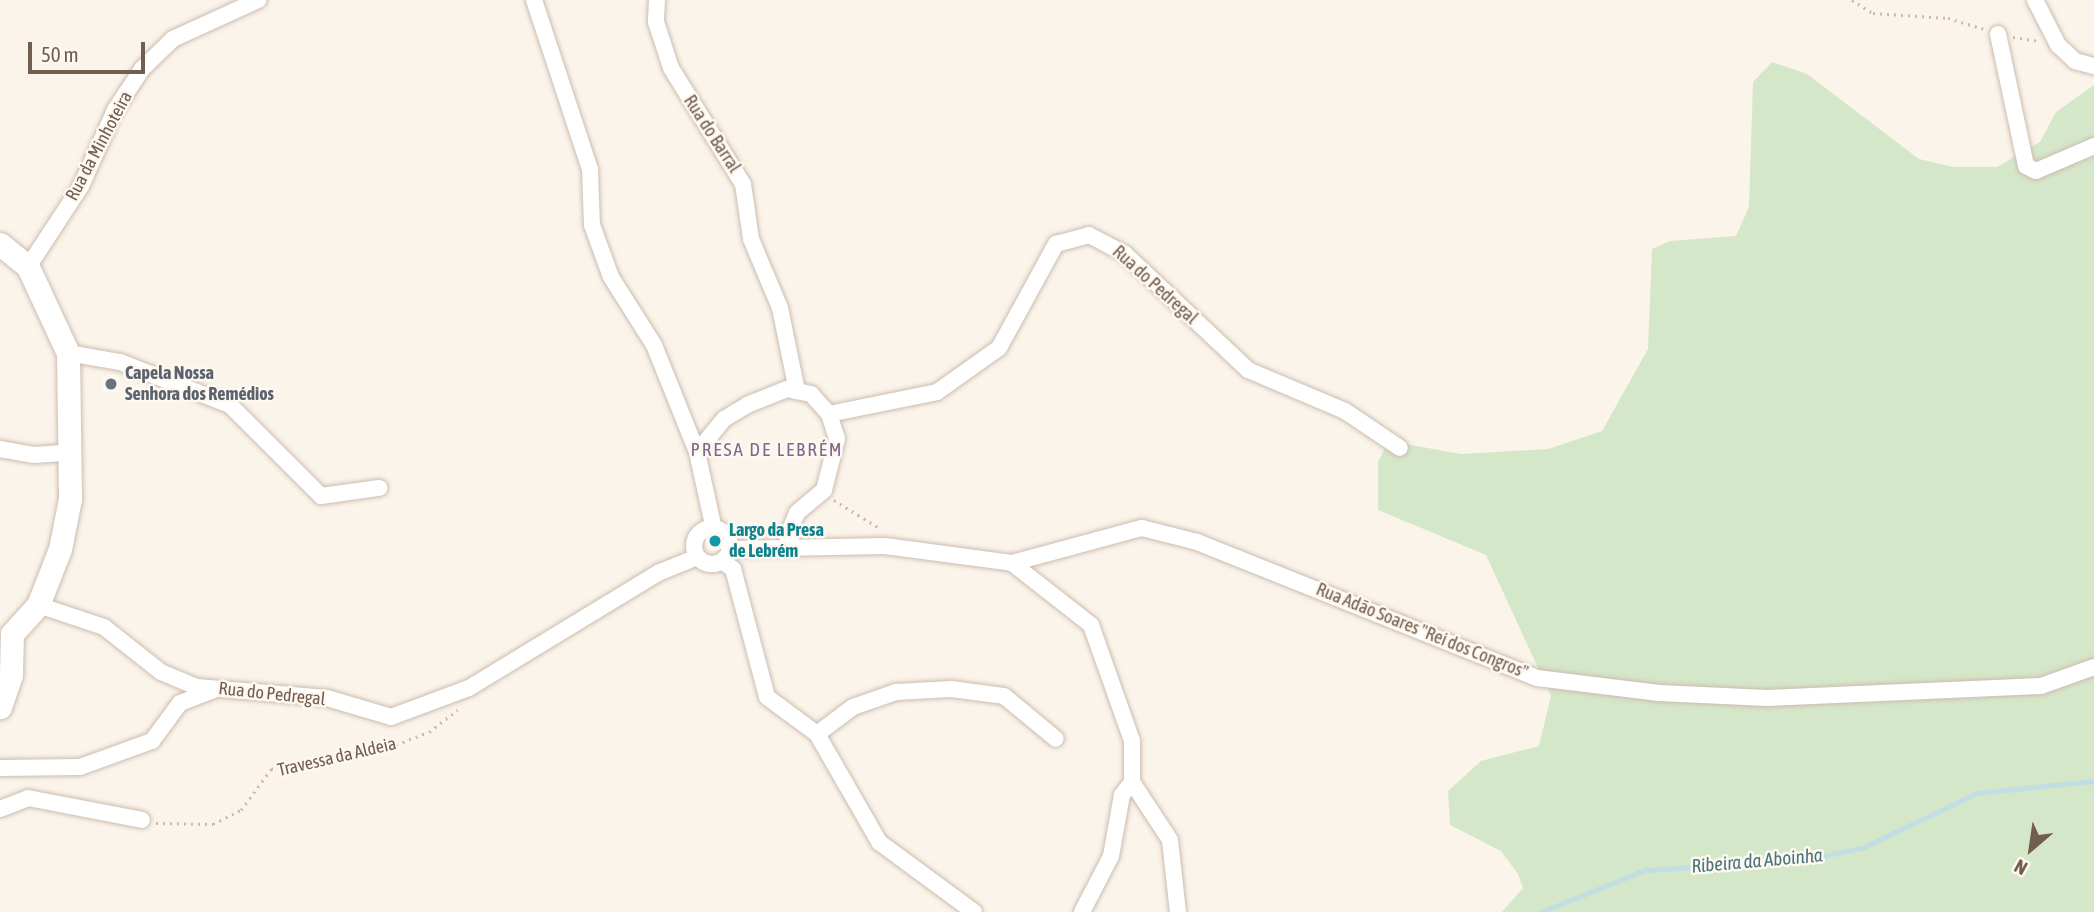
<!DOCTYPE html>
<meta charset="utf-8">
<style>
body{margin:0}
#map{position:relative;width:2094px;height:912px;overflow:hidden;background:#fbf4ea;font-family:"Asap Condensed",sans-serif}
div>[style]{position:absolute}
.green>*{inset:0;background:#d5e7c9}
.stream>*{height:4.5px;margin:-2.25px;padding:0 2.25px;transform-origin:2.25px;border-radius:2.25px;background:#c0dee3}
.path>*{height:2.5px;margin-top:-1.25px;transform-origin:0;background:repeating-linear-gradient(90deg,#d2b8a7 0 2px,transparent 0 7px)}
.roads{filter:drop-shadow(0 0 2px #ccbcb1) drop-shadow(0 0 2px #ccbcb1)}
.street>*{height:16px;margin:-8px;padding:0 8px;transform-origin:8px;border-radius:8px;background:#fff}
.street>.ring{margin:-8px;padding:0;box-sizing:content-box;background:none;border:16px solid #fff;border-radius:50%}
.secondary>*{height:23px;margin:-11.5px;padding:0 11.5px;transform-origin:11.5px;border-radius:11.5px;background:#fff}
.dots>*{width:19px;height:19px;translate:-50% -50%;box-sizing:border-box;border:4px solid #fdf8f0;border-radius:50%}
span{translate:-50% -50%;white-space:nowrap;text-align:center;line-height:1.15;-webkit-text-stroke:5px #fdf8f0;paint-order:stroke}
.street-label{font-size:18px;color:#735c50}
.worship-label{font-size:18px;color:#5b616d;font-weight:700}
.left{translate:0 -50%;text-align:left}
.culture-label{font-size:18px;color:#0d838f;font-weight:700}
.neighbourhood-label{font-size:19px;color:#81678e;letter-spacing:2px}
.water-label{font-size:19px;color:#48747d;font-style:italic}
.north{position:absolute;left:1996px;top:814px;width:70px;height:70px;-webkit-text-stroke:5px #fdf8f0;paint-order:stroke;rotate:209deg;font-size:19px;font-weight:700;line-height:28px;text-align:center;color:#735c50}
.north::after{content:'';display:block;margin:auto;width:24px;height:32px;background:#735c50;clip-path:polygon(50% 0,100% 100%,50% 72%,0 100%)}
.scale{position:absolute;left:28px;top:42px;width:117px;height:32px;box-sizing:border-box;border:4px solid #735c50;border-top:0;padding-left:9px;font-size:21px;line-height:24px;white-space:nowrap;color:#735c50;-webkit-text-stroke:5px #fdf8f0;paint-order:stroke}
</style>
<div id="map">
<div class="green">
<i style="clip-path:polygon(1772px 62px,1807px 74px,1919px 159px,1954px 167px,1997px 167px,2040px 142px,2056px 112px,2094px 85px,2094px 912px,1502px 912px,1523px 888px,1518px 874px,1501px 851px,1450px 825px,1448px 791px,1481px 761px,1539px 746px,1551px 696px,1486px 555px,1378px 510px,1378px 462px,1389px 441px,1461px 454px,1548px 449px,1602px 431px,1648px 349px,1652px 249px,1670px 241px,1736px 236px,1749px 207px,1753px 82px)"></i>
</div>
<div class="stream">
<i style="left:1541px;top:912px;width:112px;rotate:-22deg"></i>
<i style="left:1645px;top:870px;width:154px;rotate:-3.3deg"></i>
<i style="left:1799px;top:861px;width:64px;rotate:-11.7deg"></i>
<i style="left:1862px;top:848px;width:127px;rotate:-25.6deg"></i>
<i style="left:1977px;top:793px;width:118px;rotate:-5.9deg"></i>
</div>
<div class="path">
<i style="left:1852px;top:0;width:25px;rotate:32deg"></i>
<i style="left:1873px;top:13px;width:75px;rotate:3.8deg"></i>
<i style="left:1948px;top:18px;width:37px;rotate:17deg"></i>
<i style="left:2013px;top:37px;width:24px;rotate:9deg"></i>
<i style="left:834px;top:500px;width:55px;rotate:31.7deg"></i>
<i style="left:156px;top:823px;width:57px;rotate:1deg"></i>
<i style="left:213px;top:824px;width:31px;rotate:-27deg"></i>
<i style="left:241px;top:810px;width:51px;rotate:-53.8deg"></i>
<i style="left:271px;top:769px;width:127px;rotate:-10.9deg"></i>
<i style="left:396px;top:745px;width:35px;rotate:-22deg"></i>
<i style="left:429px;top:732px;width:36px;rotate:-38deg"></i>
</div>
<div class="roads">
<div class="street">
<i style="left:534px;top:0;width:178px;rotate:71.7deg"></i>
<i style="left:590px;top:169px;width:56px;rotate:88deg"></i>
<i style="left:592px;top:225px;width:55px;rotate:69.9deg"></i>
<i style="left:611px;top:277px;width:80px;rotate:57.7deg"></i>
<i style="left:654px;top:345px;width:115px;rotate:68.1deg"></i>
<i style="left:697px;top:452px;width:79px;rotate:77.6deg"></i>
<i style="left:657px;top:0;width:22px;rotate:93deg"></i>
<i style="left:656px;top:22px;width:48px;rotate:71.9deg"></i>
<i style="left:671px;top:68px;width:137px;rotate:58.2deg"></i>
<i style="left:743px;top:184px;width:56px;rotate:81.7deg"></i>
<i style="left:751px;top:239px;width:75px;rotate:67.2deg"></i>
<i style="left:780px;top:308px;width:85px;rotate:78.4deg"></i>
<i style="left:2035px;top:0;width:51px;rotate:62.9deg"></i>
<i style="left:2058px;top:45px;width:23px;rotate:43deg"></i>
<i style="left:2075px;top:61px;width:20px;rotate:15deg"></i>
<i style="left:1998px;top:34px;width:135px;rotate:78deg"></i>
<i style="left:2026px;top:166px;width:11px;rotate:27deg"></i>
<i style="left:2036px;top:171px;width:63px;rotate:-23.3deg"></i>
<i style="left:28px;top:267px;width:97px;rotate:-56.8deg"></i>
<i style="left:81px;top:186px;width:83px;rotate:-65.9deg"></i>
<i style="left:115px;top:110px;width:49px;rotate:-56.6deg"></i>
<i style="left:142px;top:69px;width:43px;rotate:-44.1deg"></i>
<i style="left:173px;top:39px;width:94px;rotate:-24.6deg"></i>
<i style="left:68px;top:353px;width:53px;rotate:9.8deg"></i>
<i style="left:120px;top:362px;width:118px;rotate:21.4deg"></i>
<i style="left:230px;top:405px;width:129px;rotate:45deg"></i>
<i style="left:321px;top:496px;width:59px;rotate:-7.9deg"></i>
<i style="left:829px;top:414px;width:110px;rotate:-11.5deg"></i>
<i style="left:937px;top:392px;width:76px;rotate:-35.4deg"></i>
<i style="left:999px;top:348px;width:119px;rotate:-61.3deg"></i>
<i style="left:1056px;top:244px;width:34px;rotate:-15deg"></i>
<i style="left:1089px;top:235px;width:41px;rotate:27.8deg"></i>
<i style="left:1125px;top:254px;width:169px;rotate:43.3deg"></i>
<i style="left:1248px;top:370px;width:105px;rotate:22.9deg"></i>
<i style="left:1345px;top:411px;width:66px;rotate:33.9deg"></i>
<i style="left:0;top:449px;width:35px;rotate:10deg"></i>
<i style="left:34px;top:455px;width:32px;rotate:-4deg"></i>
<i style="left:697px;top:452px;width:43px;rotate:-50.7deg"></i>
<i style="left:724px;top:419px;width:27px;rotate:-31deg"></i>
<i style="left:747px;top:405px;width:43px;rotate:-21.8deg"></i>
<i style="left:787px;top:389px;width:25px;rotate:12deg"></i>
<i style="left:811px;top:394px;width:27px;rotate:48deg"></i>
<i style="left:829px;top:414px;width:26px;rotate:72deg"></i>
<i style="left:837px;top:439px;width:53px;rotate:104.3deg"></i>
<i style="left:824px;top:490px;width:35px;rotate:140deg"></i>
<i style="left:797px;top:513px;width:25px;rotate:113deg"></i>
<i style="left:787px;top:536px;width:14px;rotate:56deg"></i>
<i class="ring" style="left:694px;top:528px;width:20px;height:20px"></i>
<i style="left:729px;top:549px;width:156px;rotate:-1.1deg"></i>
<i style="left:885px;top:546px;width:128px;rotate:7.6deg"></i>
<i style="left:1012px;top:563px;width:100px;rotate:38.1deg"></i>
<i style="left:1091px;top:625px;width:123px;rotate:70.5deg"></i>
<i style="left:1132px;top:741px;width:41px;rotate:90deg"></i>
<i style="left:1132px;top:782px;width:69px;rotate:56.8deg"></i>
<i style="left:1170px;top:840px;width:72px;rotate:83.7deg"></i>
<i style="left:722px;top:561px;width:14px;rotate:36deg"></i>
<i style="left:733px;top:569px;width:132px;rotate:75.1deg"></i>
<i style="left:767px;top:697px;width:62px;rotate:36.5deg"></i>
<i style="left:817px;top:734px;width:125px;rotate:60.1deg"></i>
<i style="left:879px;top:842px;width:118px;rotate:36.4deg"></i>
<i style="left:1012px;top:563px;width:135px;rotate:-15.1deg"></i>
<i style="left:1142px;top:528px;width:57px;rotate:14.3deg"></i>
<i style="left:1197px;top:542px;width:366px;rotate:21.8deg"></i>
<i style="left:1537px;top:678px;width:123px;rotate:7deg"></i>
<i style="left:1659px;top:693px;width:108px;rotate:2.7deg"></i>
<i style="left:1767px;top:698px;width:274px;rotate:-2.5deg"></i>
<i style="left:2041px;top:686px;width:56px;rotate:-19.7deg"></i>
<i style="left:38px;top:605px;width:70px;rotate:18.4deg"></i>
<i style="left:104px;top:627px;width:73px;rotate:38.3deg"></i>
<i style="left:161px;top:672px;width:39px;rotate:23deg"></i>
<i style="left:197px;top:687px;width:130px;rotate:4.8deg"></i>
<i style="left:327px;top:698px;width:67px;rotate:16.5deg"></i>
<i style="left:391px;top:717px;width:83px;rotate:-20.4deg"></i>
<i style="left:469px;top:688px;width:221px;rotate:-31.3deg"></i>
<i style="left:658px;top:573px;width:42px;rotate:-22.3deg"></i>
<i style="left:817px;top:734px;width:45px;rotate:-36.9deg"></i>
<i style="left:853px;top:707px;width:46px;rotate:-19.2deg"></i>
<i style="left:896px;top:692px;width:55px;rotate:-3.1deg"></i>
<i style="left:951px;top:689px;width:53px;rotate:7.5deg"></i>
<i style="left:1004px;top:696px;width:67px;rotate:39.6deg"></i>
<i style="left:0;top:768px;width:80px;rotate:-0.7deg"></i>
<i style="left:80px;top:767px;width:77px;rotate:-19.9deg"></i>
<i style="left:152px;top:741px;width:47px;rotate:-53.6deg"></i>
<i style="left:180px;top:703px;width:36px;rotate:-21deg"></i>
<i style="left:0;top:809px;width:30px;rotate:-21deg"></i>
<i style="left:28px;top:798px;width:116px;rotate:10.9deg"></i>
<i style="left:1082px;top:912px;width:63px;rotate:-62.6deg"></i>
<i style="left:1111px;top:856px;width:62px;rotate:-79.8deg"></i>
<i style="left:1122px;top:795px;width:16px;rotate:-52deg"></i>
</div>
<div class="secondary">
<i style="left:0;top:244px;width:36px;rotate:39deg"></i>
<i style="left:28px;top:267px;width:95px;rotate:65.1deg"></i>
<i style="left:68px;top:353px;width:146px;rotate:89.2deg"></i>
<i style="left:70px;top:499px;width:51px;rotate:101.3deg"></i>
<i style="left:60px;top:549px;width:60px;rotate:111.4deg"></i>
<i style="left:38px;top:605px;width:39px;rotate:132deg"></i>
<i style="left:12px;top:634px;width:41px;rotate:91.4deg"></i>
<i style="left:11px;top:675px;width:34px;rotate:109deg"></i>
</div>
</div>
<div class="dots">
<i style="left:111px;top:384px;background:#6b7280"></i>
<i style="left:715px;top:541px;background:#0f9aa8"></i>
</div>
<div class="street-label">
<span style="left:712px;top:134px;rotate:57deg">Rua do Barral</span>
<span style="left:99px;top:146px;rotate:-62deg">Rua da Minhoteira</span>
<span style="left:1155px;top:285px;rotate:42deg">Rua do Pedregal</span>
<span style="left:1422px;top:631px;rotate:22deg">Rua Adão Soares "Rei dos Congros"</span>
<span style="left:272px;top:694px;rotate:6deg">Rua do Pedregal</span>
<span style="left:337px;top:757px;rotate:-13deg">Travessa da Aldeia</span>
</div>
<div class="worship-label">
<span class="left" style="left:125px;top:384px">Capela Nossa<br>Senhora dos Remédios</span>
</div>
<div class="culture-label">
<span class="left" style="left:729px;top:541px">Largo da Presa<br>de Lebrém</span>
</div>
<div class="neighbourhood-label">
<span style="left:767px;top:450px">PRESA DE LEBRÉM</span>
</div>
<div class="water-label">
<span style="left:1757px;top:861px;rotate:-5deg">Ribeira da Aboinha</span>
</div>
<div class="north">N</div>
<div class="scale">50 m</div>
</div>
